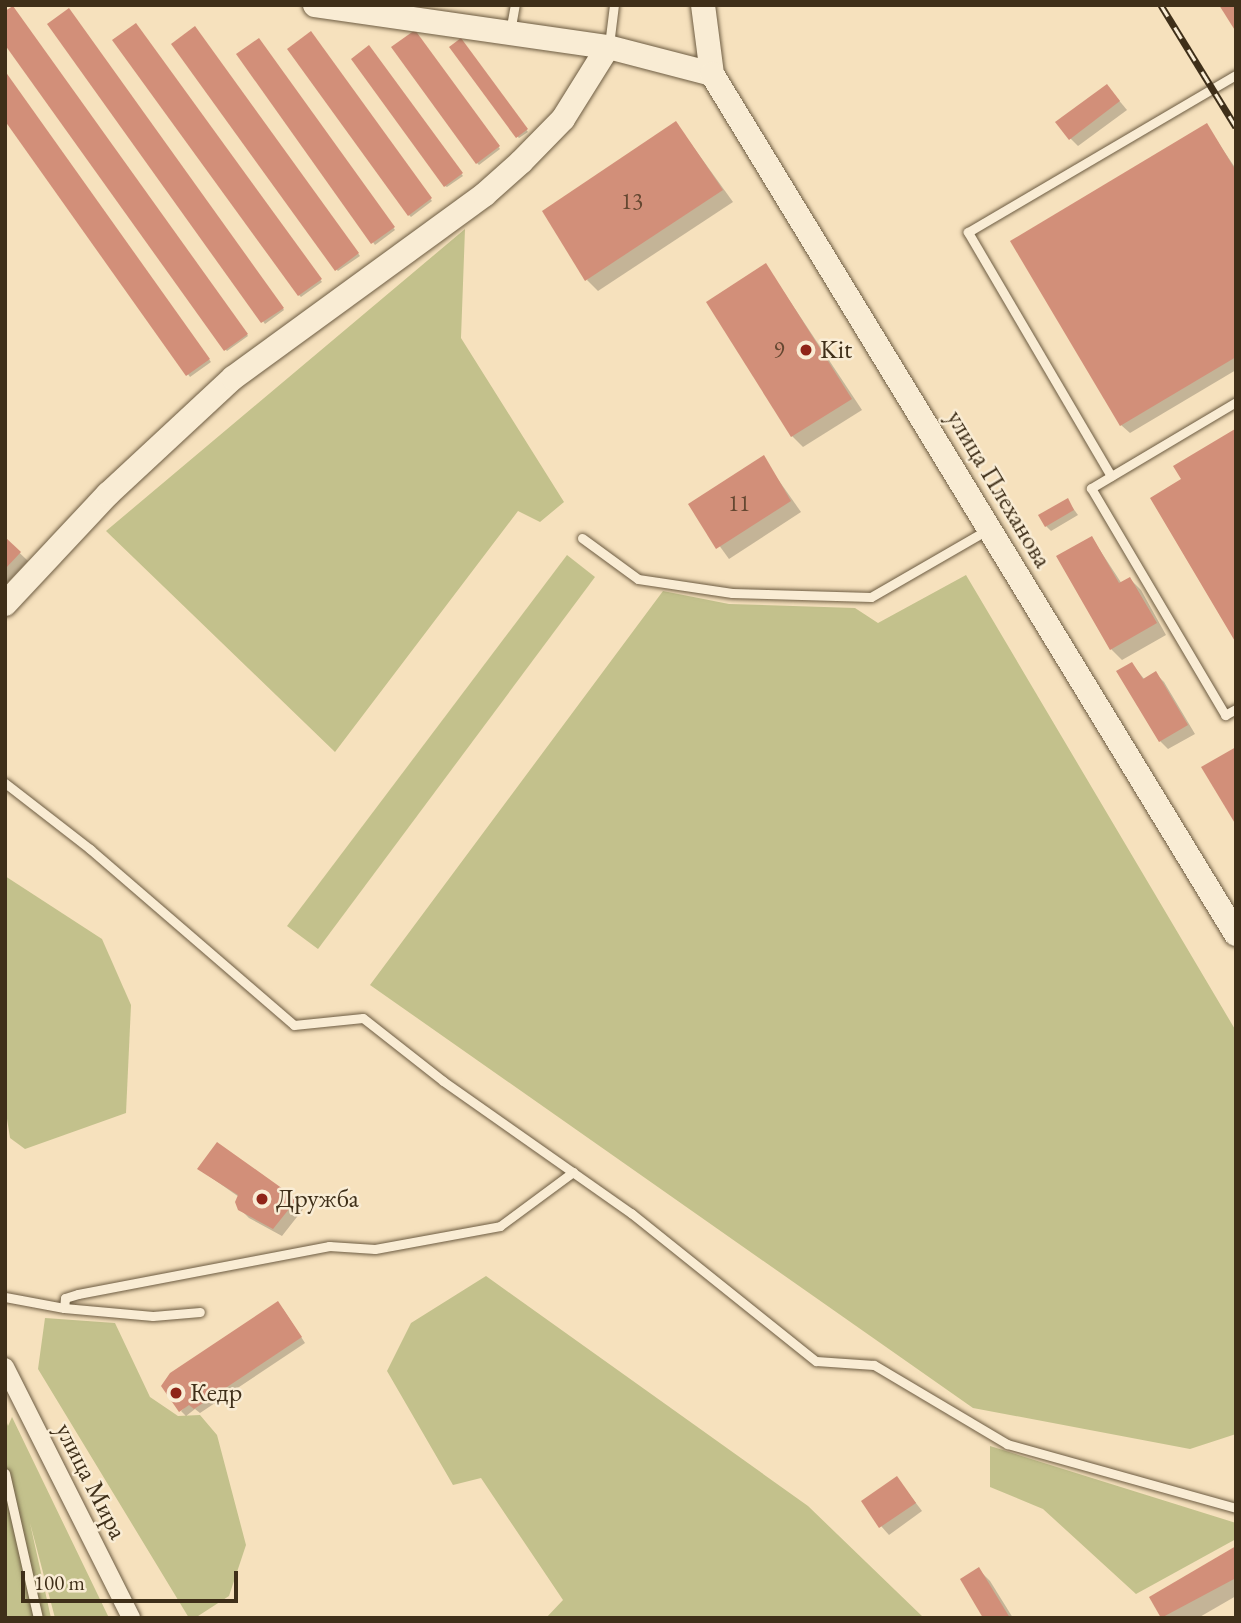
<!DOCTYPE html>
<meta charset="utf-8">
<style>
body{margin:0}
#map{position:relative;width:1241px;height:1623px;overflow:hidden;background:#f6e1bd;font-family:"EB Garamond",serif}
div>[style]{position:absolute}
.green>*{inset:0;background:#c3c18c}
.shadow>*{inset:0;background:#0003}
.building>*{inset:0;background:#d28f79}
.roads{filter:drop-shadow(0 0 2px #6d5c42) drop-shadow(0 0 2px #6d5c42)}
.lane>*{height:9px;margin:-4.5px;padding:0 4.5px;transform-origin:4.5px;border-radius:4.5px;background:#f9ecd4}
.street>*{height:18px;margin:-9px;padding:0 9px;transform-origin:9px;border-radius:9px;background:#f9ecd4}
.secondary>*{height:24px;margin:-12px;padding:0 12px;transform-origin:12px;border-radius:12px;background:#f9ecd4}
.rail>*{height:7px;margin-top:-3.5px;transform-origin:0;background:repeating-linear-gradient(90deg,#f9ecd4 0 13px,#3f2f19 0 26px);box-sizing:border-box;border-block:2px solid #3f2f19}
.dots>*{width:19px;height:19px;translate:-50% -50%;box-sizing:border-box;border:4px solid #f9ecd4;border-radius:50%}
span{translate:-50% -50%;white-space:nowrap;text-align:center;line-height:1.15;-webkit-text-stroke:5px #f9ecd4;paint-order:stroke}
.number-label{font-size:23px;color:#644731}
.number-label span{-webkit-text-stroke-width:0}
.poi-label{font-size:26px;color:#3f2f19}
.left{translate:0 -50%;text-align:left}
.street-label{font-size:26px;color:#3f2f19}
.frame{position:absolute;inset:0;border:7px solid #3f2f19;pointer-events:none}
.scale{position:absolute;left:21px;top:1571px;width:217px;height:32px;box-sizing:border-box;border:4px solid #3f2f19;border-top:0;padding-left:9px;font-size:21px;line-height:24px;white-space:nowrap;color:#3f2f19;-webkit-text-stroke:5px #f9ecd4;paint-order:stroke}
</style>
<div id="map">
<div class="green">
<i style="clip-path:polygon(465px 229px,461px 338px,564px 502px,540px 522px,518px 511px,335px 752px,106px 531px)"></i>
<i style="clip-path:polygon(567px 555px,595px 577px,318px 949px,287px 926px)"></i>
<i style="clip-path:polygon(966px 575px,1236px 1031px,1236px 1434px,1190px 1449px,973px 1408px,370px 985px,663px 591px,729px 604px,855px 608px,878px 623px)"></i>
<i style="clip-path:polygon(5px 876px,102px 939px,131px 1005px,126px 1113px,25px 1149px,10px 1138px,5px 1106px)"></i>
<i style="clip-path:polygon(486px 1276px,808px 1506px,924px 1618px,546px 1618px,563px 1600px,481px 1478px,453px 1485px,387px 1371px,411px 1323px)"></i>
<i style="clip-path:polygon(45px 1318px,115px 1323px,150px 1397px,178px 1416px,200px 1415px,217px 1435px,246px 1545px,229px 1596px,195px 1618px,189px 1618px,38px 1369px)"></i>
<i style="clip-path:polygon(5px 1417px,8px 1426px,12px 1417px,109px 1618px,55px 1618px,30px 1523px,51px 1618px,5px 1618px)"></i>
<i style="clip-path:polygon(990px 1446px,1236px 1523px,1236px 1539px,1136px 1594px,1043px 1509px,990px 1487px)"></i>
</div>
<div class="shadow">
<i style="clip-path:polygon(15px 10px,248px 336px,227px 351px,225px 349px)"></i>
<i style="clip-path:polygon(71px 12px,284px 310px,265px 324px,49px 24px)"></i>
<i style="clip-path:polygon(138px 28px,322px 282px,301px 297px,299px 295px)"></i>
<i style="clip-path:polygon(197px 31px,360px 256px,338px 271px,336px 269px)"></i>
<i style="clip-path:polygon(416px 34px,500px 149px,479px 165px,477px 163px)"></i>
<i style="clip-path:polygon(313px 36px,432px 201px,411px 217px,409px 215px)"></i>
<i style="clip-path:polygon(261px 42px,395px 230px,375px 245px,238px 55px)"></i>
<i style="clip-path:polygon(463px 42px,528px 132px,519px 138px,517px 136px)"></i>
<i style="clip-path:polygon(371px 49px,463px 176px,447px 187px,445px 186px)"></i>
<i style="clip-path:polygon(5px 73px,211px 362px,190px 377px,5px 118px)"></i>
<i style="clip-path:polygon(1107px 86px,1127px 110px,1078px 146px,1070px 138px)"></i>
<i style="clip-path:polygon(676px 123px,733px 202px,598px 291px,587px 280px)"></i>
<i style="clip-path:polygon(1207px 126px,1236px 169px,1236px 370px,1130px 433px,1121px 425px)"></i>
<i style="clip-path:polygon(766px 265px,862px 410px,803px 447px,792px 436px)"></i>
<i style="clip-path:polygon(763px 458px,801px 512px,729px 559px,690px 505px)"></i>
<i style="clip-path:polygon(1067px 500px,1078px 515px,1051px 531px,1046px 526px)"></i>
<i style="clip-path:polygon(1092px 538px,1122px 584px,1130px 579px,1141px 590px,1166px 635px,1122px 660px,1111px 649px)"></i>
<i style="clip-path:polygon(5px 539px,28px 561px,5px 585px)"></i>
<i style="clip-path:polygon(1132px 664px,1145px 680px,1156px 674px,1164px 682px,1195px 734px,1168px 749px,1160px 741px)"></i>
<i style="clip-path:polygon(217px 1145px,304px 1208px,282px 1236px,249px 1218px,240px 1209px,239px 1197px,199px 1169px)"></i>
<i style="clip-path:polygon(283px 1309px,305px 1343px,200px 1413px,195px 1409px,186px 1416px,181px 1411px)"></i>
<i style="clip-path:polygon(897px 1478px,922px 1511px,889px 1535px,881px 1526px)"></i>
<i style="clip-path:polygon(1236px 1548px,1236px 1596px,1198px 1618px,1163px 1618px,1151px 1597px)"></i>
<i style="clip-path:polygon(979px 1570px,990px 1581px,1013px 1618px,985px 1618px)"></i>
</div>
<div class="building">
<i style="clip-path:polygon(1219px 5px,1236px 5px,1236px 32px)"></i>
<i style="clip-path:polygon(13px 6px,248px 334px,224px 351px,5px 45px,5px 11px)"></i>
<i style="clip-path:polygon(69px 8px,284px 308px,261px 323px,47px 24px)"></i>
<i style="clip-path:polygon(136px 23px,322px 279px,298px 296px,112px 40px)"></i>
<i style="clip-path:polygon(195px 26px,359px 253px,335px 271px,171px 44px)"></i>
<i style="clip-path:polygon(415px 30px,500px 146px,476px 164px,391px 47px)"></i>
<i style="clip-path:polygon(311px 31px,432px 198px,408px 216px,287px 49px)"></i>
<i style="clip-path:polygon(259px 38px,395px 227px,371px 244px,236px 54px)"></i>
<i style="clip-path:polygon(461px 38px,528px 129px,516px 138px,449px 47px)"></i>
<i style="clip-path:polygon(369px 45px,463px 173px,444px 187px,351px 59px)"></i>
<i style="clip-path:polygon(5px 71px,210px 359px,186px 376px,5px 121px)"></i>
<i style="clip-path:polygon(1107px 84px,1120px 101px,1069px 140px,1055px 122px)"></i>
<i style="clip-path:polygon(676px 121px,723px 190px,585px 281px,542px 211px)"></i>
<i style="clip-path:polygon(1207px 123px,1236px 171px,1236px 357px,1120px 426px,1010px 241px)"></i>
<i style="clip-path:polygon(766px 263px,852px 399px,791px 437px,706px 302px)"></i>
<i style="clip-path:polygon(1235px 429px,1236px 430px,1236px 643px,1150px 498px,1181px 479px,1173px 466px)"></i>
<i style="clip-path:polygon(764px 455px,791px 501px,716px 549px,688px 504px)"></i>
<i style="clip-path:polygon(1068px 498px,1074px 510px,1045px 527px,1038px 515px)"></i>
<i style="clip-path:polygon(1092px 536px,1119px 583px,1130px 577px,1157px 623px,1110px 650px,1056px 556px)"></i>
<i style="clip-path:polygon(5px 537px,21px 552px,5px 569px)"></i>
<i style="clip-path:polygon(1132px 662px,1143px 679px,1156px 671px,1188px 725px,1159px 742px,1116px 671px)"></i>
<i style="clip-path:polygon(1236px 747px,1236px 825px,1201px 767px)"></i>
<i style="clip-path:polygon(217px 1142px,297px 1199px,273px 1229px,238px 1210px,235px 1202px,238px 1195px,197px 1169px)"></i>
<i style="clip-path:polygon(278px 1301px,302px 1337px,194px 1409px,189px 1405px,179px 1412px,161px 1386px,170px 1373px)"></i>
<i style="clip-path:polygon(897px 1476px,916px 1503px,879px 1528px,861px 1501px)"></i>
<i style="clip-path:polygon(1236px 1546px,1236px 1578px,1161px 1618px,1149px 1597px)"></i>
<i style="clip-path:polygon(979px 1567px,1010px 1618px,983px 1618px,960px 1579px)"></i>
</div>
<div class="roads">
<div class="lane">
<i style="left:510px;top:32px;width:27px;rotate:-80deg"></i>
<i style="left:609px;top:45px;width:40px;rotate:-82.9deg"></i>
<i style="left:1236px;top:402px;width:169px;rotate:149.3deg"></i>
<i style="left:1091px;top:488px;width:264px;rotate:59.4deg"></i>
<i style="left:1225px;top:715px;width:13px;rotate:-29deg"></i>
<i style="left:1111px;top:476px;width:283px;rotate:-120.4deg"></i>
<i style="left:968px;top:232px;width:311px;rotate:-30.4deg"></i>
<i style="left:582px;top:538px;width:69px;rotate:36.2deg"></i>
<i style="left:638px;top:579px;width:95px;rotate:8.5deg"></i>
<i style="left:732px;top:593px;width:139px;rotate:1.6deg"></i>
<i style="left:871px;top:597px;width:134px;rotate:-30deg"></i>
<i style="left:5px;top:783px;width:108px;rotate:37.8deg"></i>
<i style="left:90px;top:849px;width:269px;rotate:40.8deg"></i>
<i style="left:294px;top:1025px;width:69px;rotate:-5.8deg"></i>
<i style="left:363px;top:1018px;width:102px;rotate:38.2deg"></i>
<i style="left:443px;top:1081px;width:230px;rotate:35.1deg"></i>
<i style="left:631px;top:1213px;width:237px;rotate:38.7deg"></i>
<i style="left:816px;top:1361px;width:58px;rotate:3.9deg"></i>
<i style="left:874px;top:1365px;width:155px;rotate:30.7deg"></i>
<i style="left:1007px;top:1444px;width:238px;rotate:15.6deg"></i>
<i style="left:5px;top:1297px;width:60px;rotate:10.6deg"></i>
<i style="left:64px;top:1308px;width:10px;rotate:-84deg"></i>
<i style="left:65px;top:1298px;width:14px;rotate:-17deg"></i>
<i style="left:78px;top:1294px;width:256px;rotate:-10.8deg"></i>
<i style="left:329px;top:1246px;width:46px;rotate:3.7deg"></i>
<i style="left:375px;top:1249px;width:127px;rotate:-10.4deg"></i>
<i style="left:500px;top:1226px;width:91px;rotate:-36.5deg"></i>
<i style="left:64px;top:1308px;width:89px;rotate:5.1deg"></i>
<i style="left:153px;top:1316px;width:47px;rotate:-4.9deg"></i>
<i style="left:5px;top:1473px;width:149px;rotate:77.2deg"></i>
</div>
<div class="street">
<i style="left:5px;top:1367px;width:281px;rotate:63.3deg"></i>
</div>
<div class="secondary">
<i style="left:315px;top:5px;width:296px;rotate:8.2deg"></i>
<i style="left:608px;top:47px;width:107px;rotate:14.6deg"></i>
<i style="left:703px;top:5px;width:70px;rotate:82.6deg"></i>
<i style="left:712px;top:74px;width:1007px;rotate:58.65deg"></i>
<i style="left:5px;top:604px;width:151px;rotate:-46.9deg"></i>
<i style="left:108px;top:494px;width:171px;rotate:-42.9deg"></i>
<i style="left:233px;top:378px;width:311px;rotate:-36.1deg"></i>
<i style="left:484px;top:195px;width:50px;rotate:-41.7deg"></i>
<i style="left:521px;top:162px;width:60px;rotate:-45.7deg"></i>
<i style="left:563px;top:119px;width:85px;rotate:-58deg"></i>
</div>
</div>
<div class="rail">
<i style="left:1161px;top:5px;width:143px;rotate:58.4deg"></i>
</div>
<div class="dots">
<i style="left:806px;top:350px;background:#8f2418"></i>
<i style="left:262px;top:1199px;background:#8f2418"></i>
<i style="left:176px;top:1393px;background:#8f2418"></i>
</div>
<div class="number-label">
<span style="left:632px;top:201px">13</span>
<span style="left:779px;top:350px">9</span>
<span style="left:739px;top:503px">11</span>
</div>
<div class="poi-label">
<span class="left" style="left:820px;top:350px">Kit</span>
<span class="left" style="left:276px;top:1199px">Дружба</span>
<span class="left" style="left:190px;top:1393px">Кедр</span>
</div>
<div class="street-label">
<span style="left:999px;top:489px;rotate:59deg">улица Плеханова</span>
<span style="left:91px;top:1481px;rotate:63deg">улица Мира</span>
</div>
<div class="frame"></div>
<div class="scale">100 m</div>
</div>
